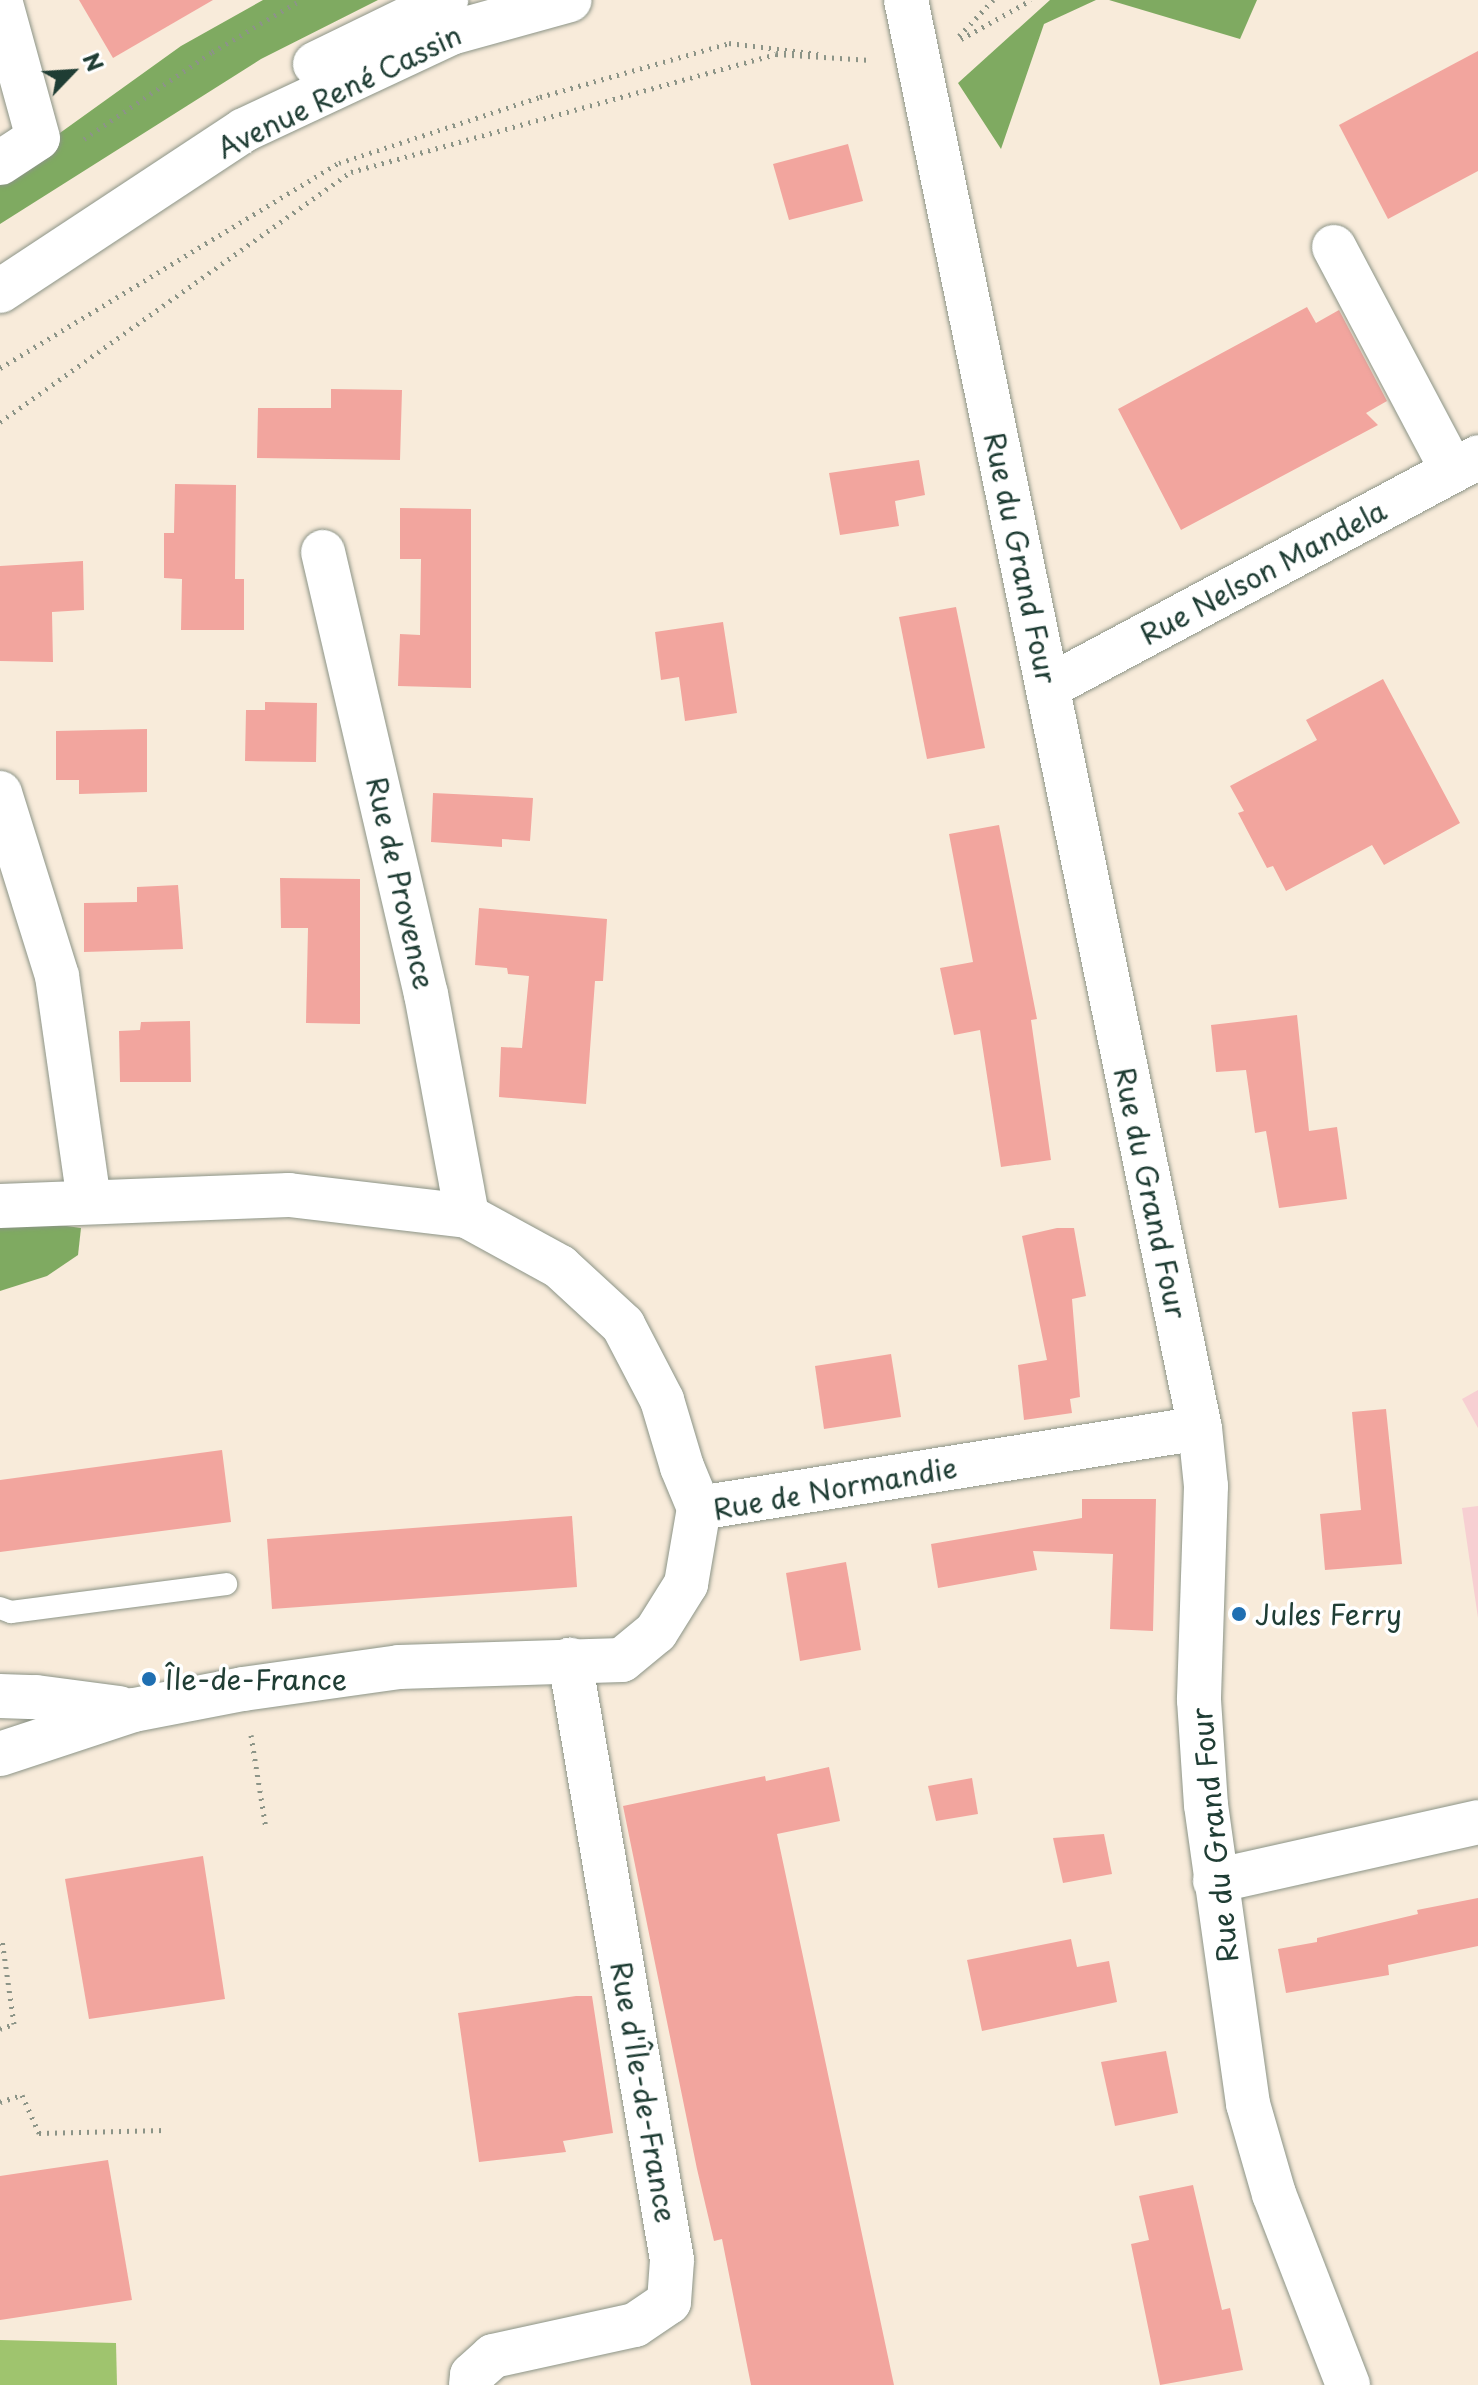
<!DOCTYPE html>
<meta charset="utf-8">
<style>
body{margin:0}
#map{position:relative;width:1478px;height:2385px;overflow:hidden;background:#f8ebda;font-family:"Playpen Sans",sans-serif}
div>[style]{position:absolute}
.built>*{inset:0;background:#f7cfd2}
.green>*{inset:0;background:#9fc46e}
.forest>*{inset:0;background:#7faa61}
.building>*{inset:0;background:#f2a59e}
.path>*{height:5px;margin-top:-2.5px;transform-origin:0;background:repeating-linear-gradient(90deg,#8c9487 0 2px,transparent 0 8px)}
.roads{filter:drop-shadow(0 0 2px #8c9487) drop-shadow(0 0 2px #8c9487)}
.service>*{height:22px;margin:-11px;padding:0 11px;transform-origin:11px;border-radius:11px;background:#fff}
.minor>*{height:44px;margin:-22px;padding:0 22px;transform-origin:22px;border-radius:22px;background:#fff}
.dots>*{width:22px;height:22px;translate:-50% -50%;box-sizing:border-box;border:4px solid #fff;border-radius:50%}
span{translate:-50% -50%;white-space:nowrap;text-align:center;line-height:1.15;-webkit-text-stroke:7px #fff;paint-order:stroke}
.street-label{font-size:28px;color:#1f3d34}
.poi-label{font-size:28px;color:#1f3d34}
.left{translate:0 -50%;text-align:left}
.north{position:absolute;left:32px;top:32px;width:80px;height:80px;-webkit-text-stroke:6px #fff;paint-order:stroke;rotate:65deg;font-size:22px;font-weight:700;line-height:32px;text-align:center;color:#1f3d34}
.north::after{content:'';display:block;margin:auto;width:28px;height:36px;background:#1f3d34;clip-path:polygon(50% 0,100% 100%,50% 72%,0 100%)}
</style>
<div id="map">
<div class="built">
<i style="clip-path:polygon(1478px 1390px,1478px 1428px,1462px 1399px)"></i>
<i style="clip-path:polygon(1478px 1506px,1478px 1618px,1462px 1508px)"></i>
</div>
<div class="green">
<i style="clip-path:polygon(0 2340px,116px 2343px,117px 2385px,0 2385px)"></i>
</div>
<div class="forest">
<i style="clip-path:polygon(263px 0,378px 0,261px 59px,0 224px,0 176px,181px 46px)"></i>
<i style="clip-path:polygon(1050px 0,1096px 0,1044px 24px,1001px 149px,958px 83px)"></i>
<i style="clip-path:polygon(1109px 0,1257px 0,1240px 39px)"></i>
<i style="clip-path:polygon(15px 1219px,81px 1228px,78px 1255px,47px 1276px,0 1291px,0 1221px)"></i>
</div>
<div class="building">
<i style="clip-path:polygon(79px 0,213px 0,113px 58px)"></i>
<i style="clip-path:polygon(1478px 51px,1478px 171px,1388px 219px,1339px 125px)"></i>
<i style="clip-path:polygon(848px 144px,863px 201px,789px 220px,773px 164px)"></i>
<i style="clip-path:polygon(1307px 307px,1316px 323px,1339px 310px,1387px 401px,1366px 413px,1378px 425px,1181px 530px,1118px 409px)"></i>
<i style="clip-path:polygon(331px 389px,402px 390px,400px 460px,257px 458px,258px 408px,331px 408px)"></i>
<i style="clip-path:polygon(919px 460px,925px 495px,895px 501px,899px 526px,840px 535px,829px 473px)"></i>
<i style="clip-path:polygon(175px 484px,236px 485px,235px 579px,244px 579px,244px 630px,181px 630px,182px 579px,164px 578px,164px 533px,174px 533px)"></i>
<i style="clip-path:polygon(400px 508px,471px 509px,471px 688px,398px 686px,400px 634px,420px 635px,421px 559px,400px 559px)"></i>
<i style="clip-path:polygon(83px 561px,84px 610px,52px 612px,53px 662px,0 661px,0 566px)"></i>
<i style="clip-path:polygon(956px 607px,985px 748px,927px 759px,899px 617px)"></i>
<i style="clip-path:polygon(723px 622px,737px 713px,685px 721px,679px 677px,661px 680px,655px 632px)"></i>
<i style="clip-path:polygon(1383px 679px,1460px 823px,1384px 865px,1372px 845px,1286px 891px,1273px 866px,1267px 868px,1238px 813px,1244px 811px,1230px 786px,1317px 740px,1306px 720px)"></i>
<i style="clip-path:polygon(265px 702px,317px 703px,316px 762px,245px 761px,246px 710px,265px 710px)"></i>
<i style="clip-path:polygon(147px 729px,147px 792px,79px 794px,79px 780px,56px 780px,56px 731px)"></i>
<i style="clip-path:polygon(433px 793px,533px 798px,530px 841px,502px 839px,502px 847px,431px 842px)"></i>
<i style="clip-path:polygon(999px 825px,1037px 1019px,1031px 1020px,1051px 1160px,1001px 1167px,980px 1030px,954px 1035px,940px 968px,973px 962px,949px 834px)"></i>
<i style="clip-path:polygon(280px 878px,360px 879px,360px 1024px,306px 1023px,308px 928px,281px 928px)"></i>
<i style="clip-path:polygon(178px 885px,183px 949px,84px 952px,84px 903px,137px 902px,137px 887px)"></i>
<i style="clip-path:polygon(479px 908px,607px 919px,603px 981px,595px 981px,586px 1104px,499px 1097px,501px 1047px,522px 1048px,529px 976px,508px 974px,507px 968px,475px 965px)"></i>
<i style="clip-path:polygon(1297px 1015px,1309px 1131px,1337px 1127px,1347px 1199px,1279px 1208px,1266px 1131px,1255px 1133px,1246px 1070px,1216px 1072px,1211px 1025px)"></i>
<i style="clip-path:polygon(190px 1021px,191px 1082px,120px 1082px,119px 1031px,140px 1030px,141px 1022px)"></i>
<i style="clip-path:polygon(1057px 1228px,1074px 1228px,1086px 1296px,1072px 1299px,1080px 1397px,1070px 1399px,1072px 1413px,1024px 1420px,1018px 1365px,1047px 1360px,1022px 1236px)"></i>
<i style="clip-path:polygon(891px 1354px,901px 1417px,824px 1429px,815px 1366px)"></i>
<i style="clip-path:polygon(1386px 1409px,1402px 1564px,1325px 1570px,1320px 1514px,1361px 1510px,1352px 1412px)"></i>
<i style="clip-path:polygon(222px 1450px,231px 1522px,0 1552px,0 1480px)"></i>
<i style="clip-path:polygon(1082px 1499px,1156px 1499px,1153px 1631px,1110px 1629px,1113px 1554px,1033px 1551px,1037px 1570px,938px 1588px,931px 1544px,1082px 1518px)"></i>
<i style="clip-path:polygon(572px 1516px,577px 1587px,272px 1609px,267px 1539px)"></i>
<i style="clip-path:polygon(846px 1562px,861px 1650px,800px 1661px,786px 1573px)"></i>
<i style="clip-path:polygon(829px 1767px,840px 1821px,777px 1834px,894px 2385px,751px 2385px,722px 2239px,714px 2241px,697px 2169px,623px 1806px,765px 1776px,766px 1781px)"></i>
<i style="clip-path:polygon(972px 1778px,978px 1814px,936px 1821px,928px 1786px)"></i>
<i style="clip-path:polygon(1104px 1834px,1112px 1874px,1063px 1883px,1053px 1838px)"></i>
<i style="clip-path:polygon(203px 1856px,225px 1999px,89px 2019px,65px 1879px)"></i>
<i style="clip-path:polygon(1478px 1898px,1478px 1946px,1388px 1965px,1389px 1975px,1286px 1993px,1278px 1949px,1317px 1942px,1317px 1938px,1418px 1914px,1417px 1910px)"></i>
<i style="clip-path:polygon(1071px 1939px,1077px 1967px,1109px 1961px,1117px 2002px,982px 2031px,967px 1960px)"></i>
<i style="clip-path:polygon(576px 1996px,592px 1996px,613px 2133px,563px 2141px,566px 2152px,479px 2162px,458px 2013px)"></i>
<i style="clip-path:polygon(1166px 2051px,1178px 2113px,1115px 2126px,1101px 2062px)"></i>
<i style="clip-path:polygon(108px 2160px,132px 2300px,0 2320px,0 2176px)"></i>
<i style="clip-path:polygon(1193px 2185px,1222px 2310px,1230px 2308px,1243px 2370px,1160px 2385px,1131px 2244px,1149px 2240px,1139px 2196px)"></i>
</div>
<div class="path">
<i style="left:959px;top:36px;width:50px;rotate:-46.6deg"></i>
<i style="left:961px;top:39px;width:80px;rotate:-29.1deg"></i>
<i style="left:84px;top:139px;width:155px;rotate:-34.2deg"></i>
<i style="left:212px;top:52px;width:103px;rotate:-30.3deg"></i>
<i style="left:0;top:368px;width:396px;rotate:-31.2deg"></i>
<i style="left:339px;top:163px;width:212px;rotate:-18.2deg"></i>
<i style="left:540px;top:97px;width:197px;rotate:-15.9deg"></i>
<i style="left:729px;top:43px;width:90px;rotate:7deg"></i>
<i style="left:0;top:422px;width:431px;rotate:-35.5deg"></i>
<i style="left:351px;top:172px;width:441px;rotate:-15.5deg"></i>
<i style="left:776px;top:54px;width:95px;rotate:3.6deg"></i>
<i style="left:251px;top:1735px;width:95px;rotate:80.9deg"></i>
<i style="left:0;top:2029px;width:15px;rotate:-20deg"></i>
<i style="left:14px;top:2024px;width:85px;rotate:-98.1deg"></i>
<i style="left:0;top:2102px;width:23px;rotate:-18deg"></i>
<i style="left:22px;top:2095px;width:42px;rotate:65.9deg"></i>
<i style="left:39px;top:2133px;width:126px;rotate:-1.4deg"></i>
</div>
<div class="roads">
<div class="service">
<i style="left:0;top:1608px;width:12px;rotate:20deg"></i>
<i style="left:11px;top:1612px;width:217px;rotate:-7.4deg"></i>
</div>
<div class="minor">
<i style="left:906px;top:0;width:1458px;rotate:78.37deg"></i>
<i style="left:1200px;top:1428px;width:58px;rotate:84.1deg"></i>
<i style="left:1206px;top:1486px;width:214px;rotate:91.9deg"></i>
<i style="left:1199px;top:1700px;width:105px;rotate:86.2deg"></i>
<i style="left:1206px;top:1805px;width:302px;rotate:82deg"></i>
<i style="left:1248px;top:2104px;width:94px;rotate:73.9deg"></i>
<i style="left:1274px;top:2194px;width:205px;rotate:68.8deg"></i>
<i style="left:315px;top:64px;width:146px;rotate:-26deg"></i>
<i style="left:0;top:163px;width:45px;rotate:-33.3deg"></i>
<i style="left:38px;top:138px;width:143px;rotate:-105.4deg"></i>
<i style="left:1334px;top:247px;width:252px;rotate:62.1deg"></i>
<i style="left:0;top:291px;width:292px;rotate:-33.4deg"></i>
<i style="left:244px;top:130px;width:229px;rotate:-25.1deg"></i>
<i style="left:451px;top:33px;width:123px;rotate:-15.5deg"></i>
<i style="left:323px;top:552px;width:454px;rotate:76.9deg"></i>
<i style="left:426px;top:994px;width:226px;rotate:79.5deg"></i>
<i style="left:1048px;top:687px;width:488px;rotate:-28.1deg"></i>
<i style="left:0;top:793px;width:192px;rotate:72.7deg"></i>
<i style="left:57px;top:976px;width:226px;rotate:81.9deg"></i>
<i style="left:0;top:1206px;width:289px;rotate:-2.2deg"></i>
<i style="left:289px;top:1195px;width:179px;rotate:6.7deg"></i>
<i style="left:467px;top:1216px;width:106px;rotate:28.7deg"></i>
<i style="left:560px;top:1267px;width:86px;rotate:42.6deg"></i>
<i style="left:623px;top:1325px;width:85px;rotate:62.5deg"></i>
<i style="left:662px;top:1400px;width:70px;rotate:73.4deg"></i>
<i style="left:682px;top:1467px;width:44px;rotate:67.5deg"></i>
<i style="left:0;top:1696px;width:36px;rotate:2deg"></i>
<i style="left:36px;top:1697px;width:84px;rotate:7.5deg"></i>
<i style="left:0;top:1754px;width:141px;rotate:-18.2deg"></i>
<i style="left:134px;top:1710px;width:111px;rotate:-10.9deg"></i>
<i style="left:243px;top:1689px;width:158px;rotate:-8deg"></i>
<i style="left:399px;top:1667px;width:223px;rotate:-1.8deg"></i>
<i style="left:622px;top:1660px;width:44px;rotate:-39.5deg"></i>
<i style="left:656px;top:1632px;width:57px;rotate:-58deg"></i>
<i style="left:686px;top:1584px;width:77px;rotate:-80.3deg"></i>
<i style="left:699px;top:1508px;width:507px;rotate:-9.07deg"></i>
<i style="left:1215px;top:1881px;width:270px;rotate:-12.6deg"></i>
<i style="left:471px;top:2385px;width:10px;rotate:-84deg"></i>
<i style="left:472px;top:2375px;width:28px;rotate:-42deg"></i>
<i style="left:493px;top:2356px;width:145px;rotate:-12.3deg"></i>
<i style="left:635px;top:2325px;width:41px;rotate:-34.1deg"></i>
<i style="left:669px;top:2302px;width:42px;rotate:-85.9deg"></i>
<i style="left:672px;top:2260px;width:609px;rotate:-99.65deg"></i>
</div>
</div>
<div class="dots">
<i style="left:1239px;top:1614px;background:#1f6fb2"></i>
<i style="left:149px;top:1679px;background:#1f6fb2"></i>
</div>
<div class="street-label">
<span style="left:339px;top:91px;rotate:-26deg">Avenue René Cassin</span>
<span style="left:1021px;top:558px;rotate:78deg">Rue du Grand Four</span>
<span style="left:1263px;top:572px;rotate:-28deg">Rue Nelson Mandela</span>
<span style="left:401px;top:883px;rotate:77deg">Rue de Provence</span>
<span style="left:1151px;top:1193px;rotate:78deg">Rue du Grand Four</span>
<span style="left:835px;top:1488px;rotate:-10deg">Rue de Normandie</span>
<span style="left:1214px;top:1835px;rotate:-96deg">Rue du Grand Four</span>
<span style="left:644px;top:2092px;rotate:80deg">Rue d'Île-de-France</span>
</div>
<div class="poi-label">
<span class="left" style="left:1255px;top:1614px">Jules Ferry</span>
<span class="left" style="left:165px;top:1679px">Île-de-France</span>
</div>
<div class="north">N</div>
</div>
